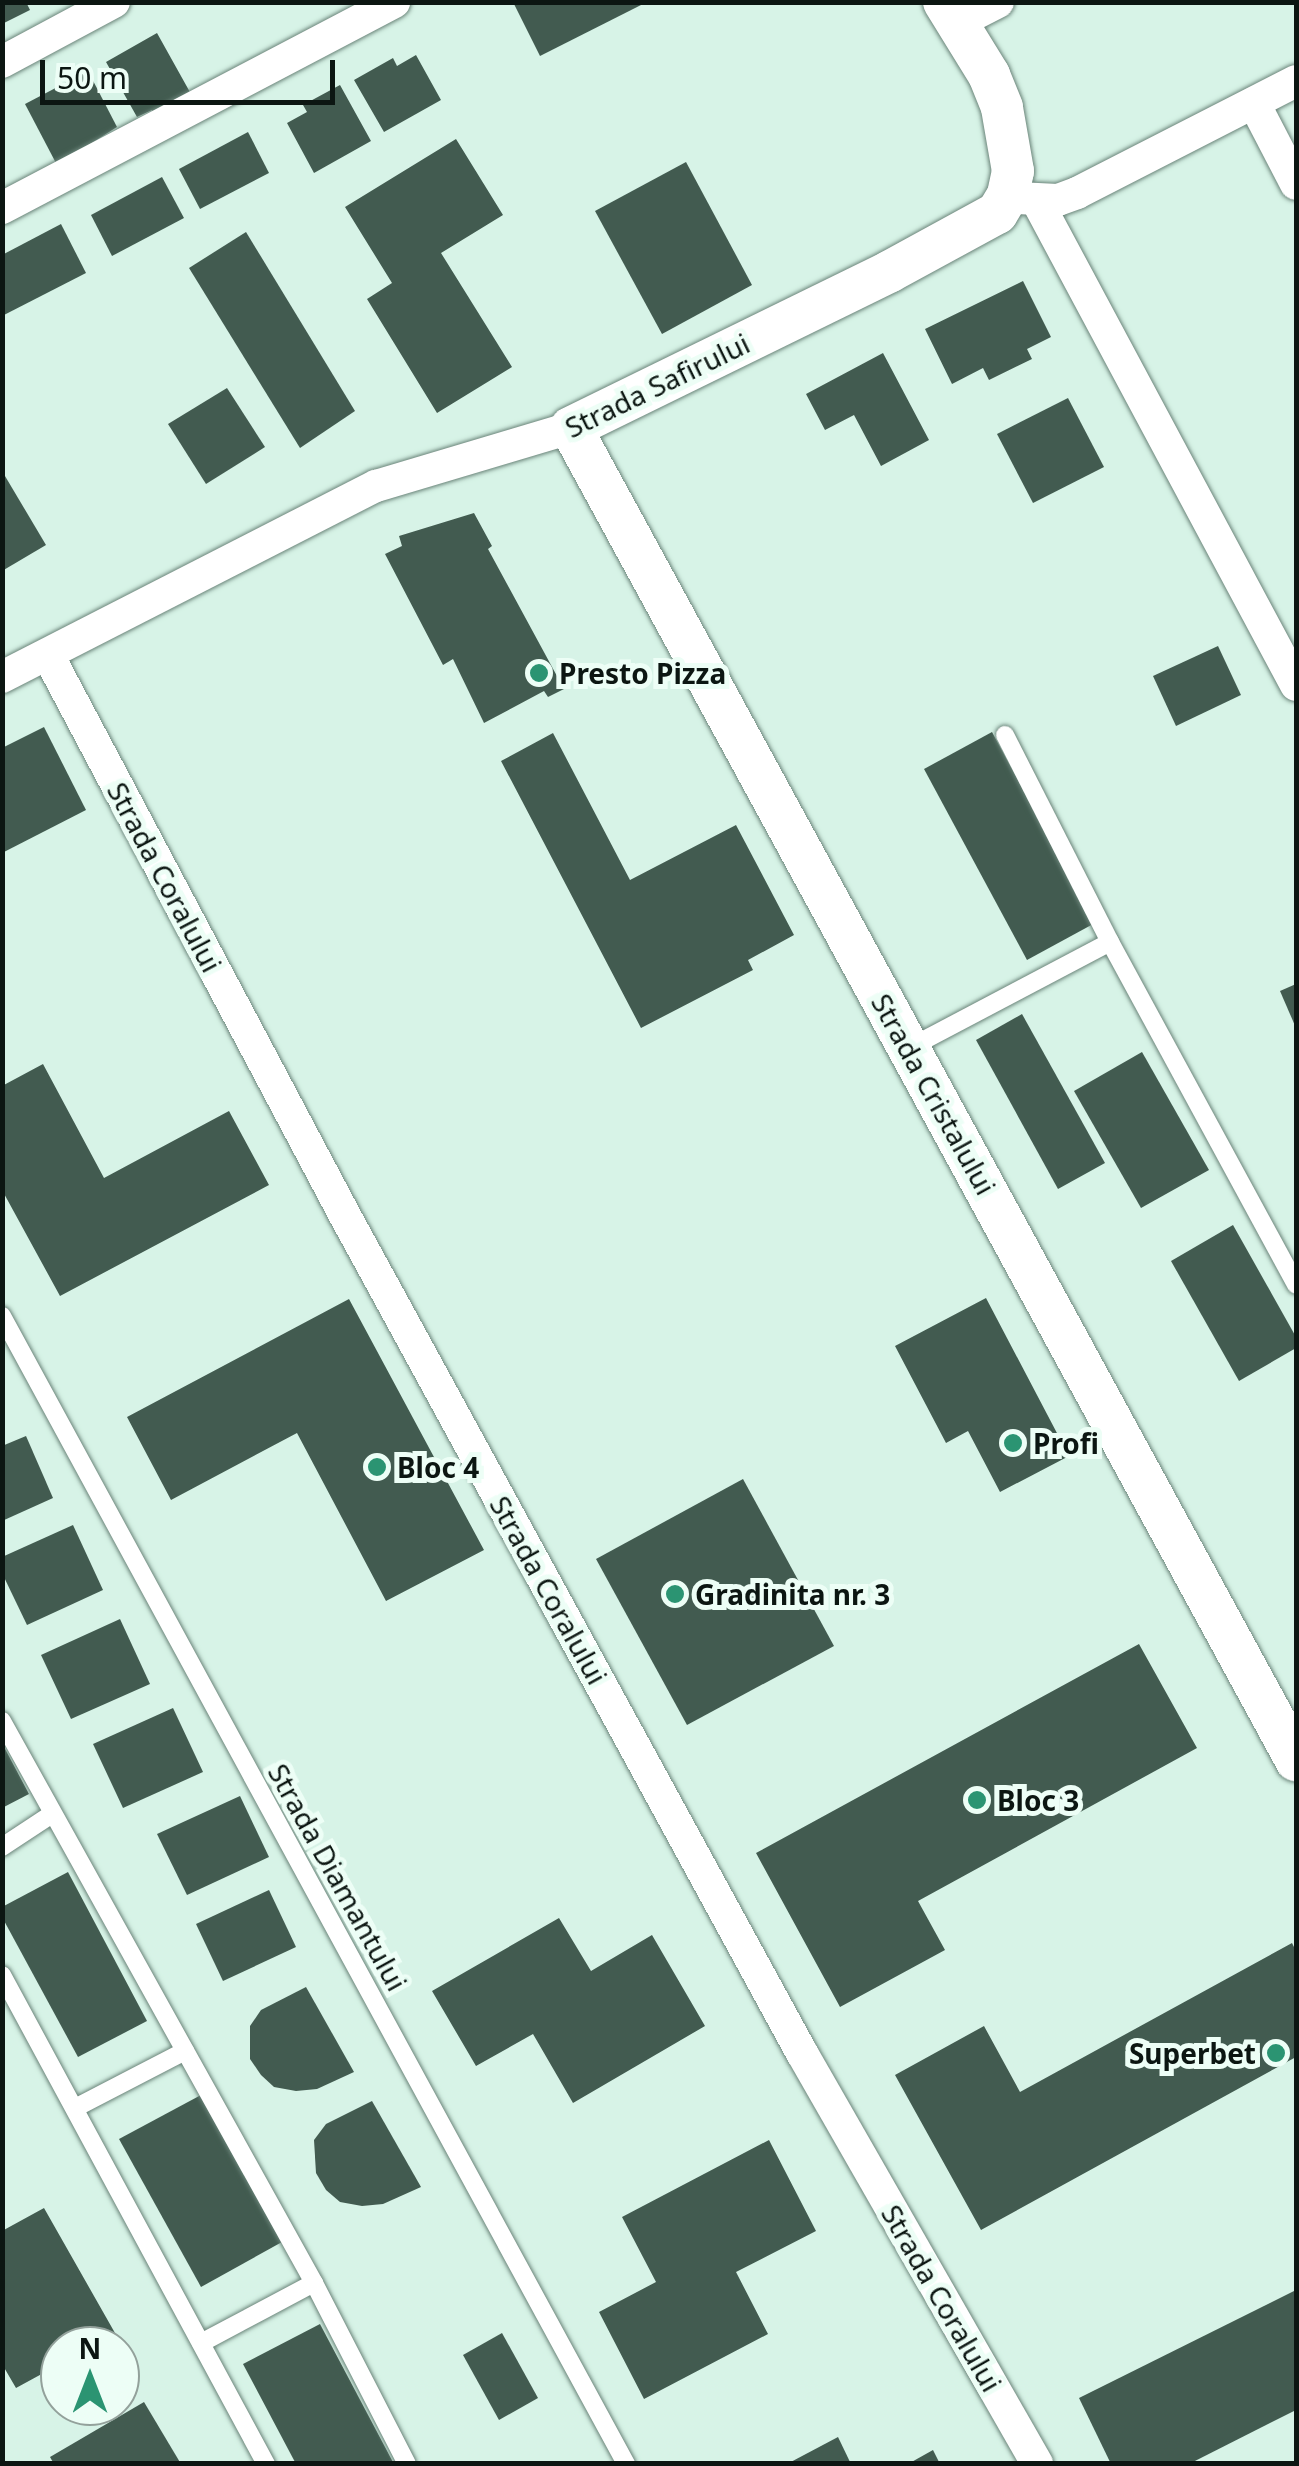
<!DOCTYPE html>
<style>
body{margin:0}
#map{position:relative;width:1299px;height:2466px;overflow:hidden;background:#d7f3e7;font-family:"Noto Sans",sans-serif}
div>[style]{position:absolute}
.building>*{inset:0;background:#425b50}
.roads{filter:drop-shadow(0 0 2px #6a8479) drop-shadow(0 0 2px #6a8479)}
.service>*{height:18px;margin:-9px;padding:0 9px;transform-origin:9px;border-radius:9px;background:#fff}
.minor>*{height:32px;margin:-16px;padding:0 16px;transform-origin:16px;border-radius:16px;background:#fff}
.tertiary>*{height:42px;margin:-21px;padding:0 21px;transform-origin:21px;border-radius:21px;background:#fff}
.dots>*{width:28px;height:28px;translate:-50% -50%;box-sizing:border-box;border:5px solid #edfef6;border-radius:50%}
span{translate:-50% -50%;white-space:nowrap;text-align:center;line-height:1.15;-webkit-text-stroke:10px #edfef6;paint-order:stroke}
.street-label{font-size:28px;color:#0c1612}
.poi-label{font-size:28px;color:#0c1612;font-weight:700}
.left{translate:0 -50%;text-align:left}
.right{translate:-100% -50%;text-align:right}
.frame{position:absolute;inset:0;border:5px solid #0c1612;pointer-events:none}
.north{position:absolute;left:40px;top:2326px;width:100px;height:100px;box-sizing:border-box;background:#edfef6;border:2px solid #93a19b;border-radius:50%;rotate:0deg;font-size:28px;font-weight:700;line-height:40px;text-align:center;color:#0c1612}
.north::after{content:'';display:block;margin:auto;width:35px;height:45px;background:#2b9472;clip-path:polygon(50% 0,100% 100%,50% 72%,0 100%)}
.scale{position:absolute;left:40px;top:60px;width:295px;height:45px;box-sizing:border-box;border:5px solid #0c1612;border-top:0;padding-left:12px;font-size:30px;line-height:35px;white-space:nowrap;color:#0c1612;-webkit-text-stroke:8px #edfef6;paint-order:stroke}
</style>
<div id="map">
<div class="building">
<i style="clip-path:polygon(2px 2px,26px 2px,30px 10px,2px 24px)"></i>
<i style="clip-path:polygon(513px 2px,647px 2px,540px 56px)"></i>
<i style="clip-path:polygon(157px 33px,191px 94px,155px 115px,152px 110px,137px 117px,106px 62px)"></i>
<i style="clip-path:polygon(416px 55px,441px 100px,384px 132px,354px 80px,393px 58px,397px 66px)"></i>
<i style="clip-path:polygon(88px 71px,117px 127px,57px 165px,25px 104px)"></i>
<i style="clip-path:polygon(340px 85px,371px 141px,314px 173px,287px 123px,307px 112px,303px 105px)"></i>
<i style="clip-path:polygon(248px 132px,269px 173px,200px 209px,179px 169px)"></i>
<i style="clip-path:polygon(456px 139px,503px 215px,441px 253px,512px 367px,437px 413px,367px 299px,392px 283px,345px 207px)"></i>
<i style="clip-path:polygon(686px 162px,752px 285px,662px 334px,595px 211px)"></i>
<i style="clip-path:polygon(162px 177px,184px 218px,112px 256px,91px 215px)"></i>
<i style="clip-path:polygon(61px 224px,86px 273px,2px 316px,2px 255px)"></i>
<i style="clip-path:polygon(246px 232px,355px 411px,300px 448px,189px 268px)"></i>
<i style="clip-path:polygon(1023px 281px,1051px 337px,1027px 349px,1032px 359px,989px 380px,983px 368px,952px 384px,925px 329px)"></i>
<i style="clip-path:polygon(883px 353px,929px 440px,881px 466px,854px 415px,825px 430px,806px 394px)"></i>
<i style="clip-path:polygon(227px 388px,265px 447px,206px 484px,168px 424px)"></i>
<i style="clip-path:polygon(1068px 398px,1104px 467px,1033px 503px,997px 434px)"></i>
<i style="clip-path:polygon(2px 471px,46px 545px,2px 571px)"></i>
<i style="clip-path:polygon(474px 513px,492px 546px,488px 549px,564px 689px,548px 697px,544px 691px,484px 723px,453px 659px,443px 665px,385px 554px,402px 546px,399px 536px)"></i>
<i style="clip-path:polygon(1218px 646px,1241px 695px,1176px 726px,1153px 676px)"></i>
<i style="clip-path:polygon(44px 727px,86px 810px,2px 853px,2px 748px)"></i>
<i style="clip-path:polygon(992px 732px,1095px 923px,1027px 960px,924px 769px)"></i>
<i style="clip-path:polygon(553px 733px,630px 880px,736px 825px,794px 935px,748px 960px,753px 970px,641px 1028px,501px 761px)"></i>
<i style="clip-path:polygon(1296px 984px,1296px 1028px,1280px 991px)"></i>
<i style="clip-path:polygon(1022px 1014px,1105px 1163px,1058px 1189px,976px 1040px)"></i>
<i style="clip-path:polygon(1142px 1052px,1209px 1170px,1141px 1208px,1074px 1091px)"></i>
<i style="clip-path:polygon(43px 1064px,104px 1178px,229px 1111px,269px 1185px,60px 1296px,2px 1190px,2px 1086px)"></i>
<i style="clip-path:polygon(1233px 1225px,1296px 1337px,1296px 1348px,1239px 1381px,1171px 1261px)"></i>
<i style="clip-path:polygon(986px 1298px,1069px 1456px,1000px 1492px,968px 1431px,946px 1443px,895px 1346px)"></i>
<i style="clip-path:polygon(349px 1299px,484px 1550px,386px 1601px,297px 1433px,171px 1500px,127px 1417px)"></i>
<i style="clip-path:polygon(26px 1436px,53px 1498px,2px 1521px,2px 1446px)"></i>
<i style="clip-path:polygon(743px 1479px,834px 1646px,687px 1725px,596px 1559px)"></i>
<i style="clip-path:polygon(73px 1525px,103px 1590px,27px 1625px,2px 1573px,2px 1557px)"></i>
<i style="clip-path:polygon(120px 1619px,150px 1684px,71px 1719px,41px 1655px)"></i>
<i style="clip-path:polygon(1139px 1644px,1197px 1748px,918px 1901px,945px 1950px,840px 2007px,756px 1853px)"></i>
<i style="clip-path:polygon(173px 1708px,203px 1772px,123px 1808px,93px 1744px)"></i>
<i style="clip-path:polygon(2px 1743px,29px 1794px,2px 1808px)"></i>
<i style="clip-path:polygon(240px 1796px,269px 1857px,187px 1895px,157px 1834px)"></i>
<i style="clip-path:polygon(68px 1872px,147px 2021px,78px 2057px,2px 1917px,2px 1907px)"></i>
<i style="clip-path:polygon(269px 1890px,296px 1947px,223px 1981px,196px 1924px)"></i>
<i style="clip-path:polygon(559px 1918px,591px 1971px,652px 1935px,705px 2026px,573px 2103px,533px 2034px,476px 2066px,432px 1991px)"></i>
<i style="clip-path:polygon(1292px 1943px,1296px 1951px,1296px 2057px,981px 2230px,895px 2075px,984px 2026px,1020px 2092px)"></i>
<i style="clip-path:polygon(306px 1987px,354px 2072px,317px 2089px,296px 2091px,274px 2087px,261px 2075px,250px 2059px,250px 2026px,261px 2010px)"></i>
<i style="clip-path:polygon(201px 2095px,282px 2242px,201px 2287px,119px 2139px)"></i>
<i style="clip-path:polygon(372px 2101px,421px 2187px,383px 2204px,362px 2206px,340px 2202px,326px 2190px,316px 2173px,314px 2140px,326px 2124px)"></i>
<i style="clip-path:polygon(769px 2140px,816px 2231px,736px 2272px,768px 2334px,644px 2399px,599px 2312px,656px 2282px,622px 2217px)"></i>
<i style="clip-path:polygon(44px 2208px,115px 2333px,91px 2346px,60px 2346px,60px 2364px,16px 2388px,2px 2364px,2px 2231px)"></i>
<i style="clip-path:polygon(1296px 2290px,1296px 2410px,1189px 2464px,1111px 2464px,1079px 2398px)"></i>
<i style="clip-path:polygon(320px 2324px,394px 2464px,296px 2464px,243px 2364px)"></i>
<i style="clip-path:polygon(502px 2333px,538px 2398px,499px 2420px,463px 2355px)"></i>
<i style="clip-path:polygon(144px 2402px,181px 2464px,54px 2464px,50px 2457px)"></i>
<i style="clip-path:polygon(838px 2437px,851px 2464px,787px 2464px)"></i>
<i style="clip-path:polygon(933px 2450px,940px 2464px,908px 2464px)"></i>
</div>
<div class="roads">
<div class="service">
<i style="left:1005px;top:735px;width:232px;rotate:63.1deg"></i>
<i style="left:1110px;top:942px;width:390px;rotate:61.5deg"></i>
<i style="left:909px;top:1048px;width:227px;rotate:-27.8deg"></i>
<i style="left:2px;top:1316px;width:1307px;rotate:61.47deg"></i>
<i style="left:2px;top:1721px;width:643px;rotate:60.96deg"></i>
<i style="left:314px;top:2283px;width:203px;rotate:62.8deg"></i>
<i style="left:2px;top:1847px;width:60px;rotate:-33.4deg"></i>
<i style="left:2px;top:1975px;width:556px;rotate:61.64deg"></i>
<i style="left:75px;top:2108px;width:124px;rotate:-27.4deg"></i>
<i style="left:201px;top:2343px;width:128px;rotate:-28deg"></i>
</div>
<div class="minor">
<i style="left:957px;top:23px;width:46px;rotate:-27.1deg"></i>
<i style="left:2px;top:62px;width:127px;rotate:-28.2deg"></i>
<i style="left:1254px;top:103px;width:91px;rotate:62.6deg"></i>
<i style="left:1017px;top:198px;width:41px;rotate:2.8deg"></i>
<i style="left:1058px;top:200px;width:20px;rotate:-20deg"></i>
<i style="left:1077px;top:193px;width:246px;rotate:-27.1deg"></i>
<i style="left:1037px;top:201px;width:549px;rotate:61.85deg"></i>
<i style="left:2px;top:208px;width:443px;rotate:-27.7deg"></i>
<i style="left:48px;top:655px;width:630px;rotate:62.09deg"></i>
<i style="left:343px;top:1212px;width:958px;rotate:61.38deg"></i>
<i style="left:802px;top:2053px;width:473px;rotate:60.2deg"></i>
<i style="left:2px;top:677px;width:420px;rotate:-27.1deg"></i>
<i style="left:376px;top:486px;width:203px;rotate:-16.6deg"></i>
</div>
<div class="tertiary">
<i style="left:944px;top:2px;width:86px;rotate:58.3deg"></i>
<i style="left:989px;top:75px;width:35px;rotate:68deg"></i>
<i style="left:1002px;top:108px;width:64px;rotate:80.1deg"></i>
<i style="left:1013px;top:171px;width:25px;rotate:102deg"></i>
<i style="left:1008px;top:195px;width:21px;rotate:121deg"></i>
<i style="left:997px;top:213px;width:123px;rotate:151.4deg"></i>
<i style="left:889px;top:272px;width:354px;rotate:153.9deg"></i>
<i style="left:571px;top:428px;width:1517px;rotate:61.44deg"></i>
</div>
</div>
<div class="dots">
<i style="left:539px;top:673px;background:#2b9472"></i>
<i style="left:1013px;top:1443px;background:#2b9472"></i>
<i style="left:377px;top:1467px;background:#2b9472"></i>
<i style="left:675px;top:1594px;background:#2b9472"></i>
<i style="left:977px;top:1800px;background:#2b9472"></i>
<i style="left:1276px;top:2053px;background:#2b9472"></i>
</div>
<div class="street-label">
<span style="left:657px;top:385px;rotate:-26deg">Strada Safirului</span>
<span style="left:165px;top:877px;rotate:62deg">Strada Coralului</span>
<span style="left:934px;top:1094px;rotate:61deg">Strada Cristalului</span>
<span style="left:549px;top:1590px;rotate:61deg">Strada Coralului</span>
<span style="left:338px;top:1877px;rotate:61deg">Strada Diamantului</span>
<span style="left:942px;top:2298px;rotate:60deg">Strada Coralului</span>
</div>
<div class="poi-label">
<span class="left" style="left:559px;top:673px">Presto Pizza</span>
<span class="left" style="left:1033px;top:1443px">Profi</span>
<span class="left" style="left:397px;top:1467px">Bloc 4</span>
<span class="left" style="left:695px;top:1594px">Gradinita nr. 3</span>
<span class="left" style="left:997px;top:1800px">Bloc 3</span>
<span class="right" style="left:1256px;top:2053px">Superbet</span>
</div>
<div class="frame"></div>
<div class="north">N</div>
<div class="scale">50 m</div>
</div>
